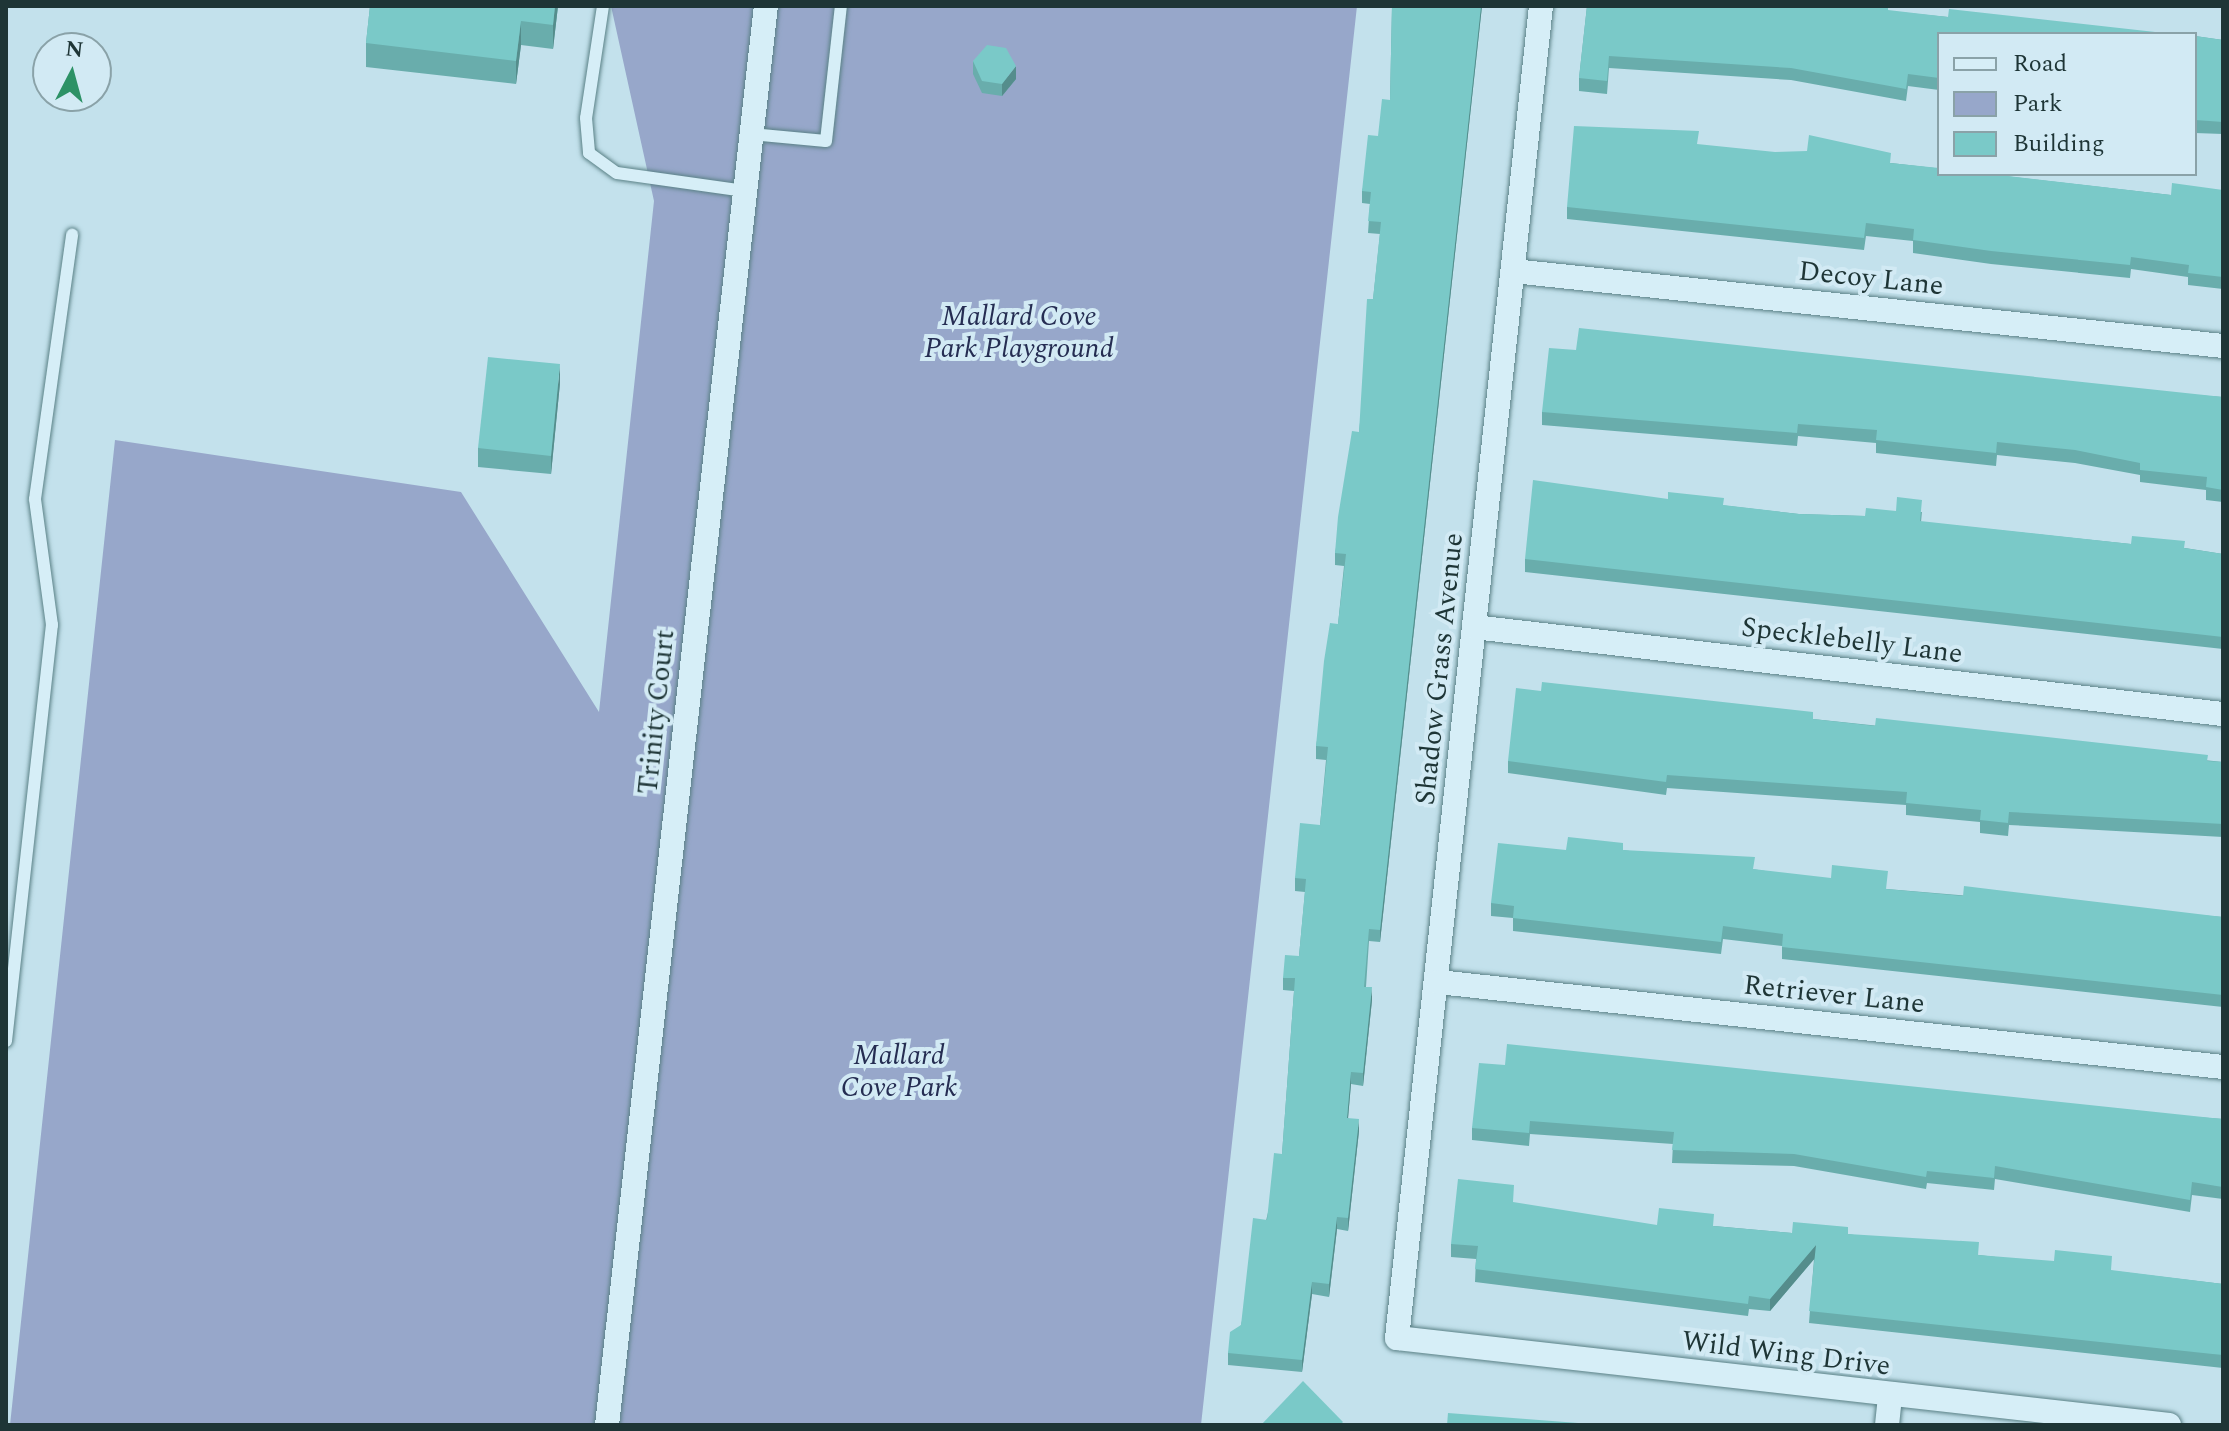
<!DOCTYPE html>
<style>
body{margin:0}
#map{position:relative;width:2229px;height:1431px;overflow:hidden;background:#c3e1ec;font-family:Spectral,serif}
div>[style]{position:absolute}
.green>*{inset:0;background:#97a7ca}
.roads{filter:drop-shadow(0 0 2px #5a8186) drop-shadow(0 0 2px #5a8186)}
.lane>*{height:12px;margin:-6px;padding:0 6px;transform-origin:6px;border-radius:6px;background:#d6eef7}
.street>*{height:24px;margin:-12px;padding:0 12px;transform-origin:12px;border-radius:12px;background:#d6eef7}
.wall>*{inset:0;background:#69adac}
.shaded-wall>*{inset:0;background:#558d8c}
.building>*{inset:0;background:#7ac9c8}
span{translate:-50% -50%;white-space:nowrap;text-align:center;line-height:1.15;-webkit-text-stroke:8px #d2eaf4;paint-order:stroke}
.street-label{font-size:28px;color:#1e3536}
.park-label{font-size:28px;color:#252d52;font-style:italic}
.frame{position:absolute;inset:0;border:8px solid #1e3536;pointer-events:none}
.legend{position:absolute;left:1937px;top:32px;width:260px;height:144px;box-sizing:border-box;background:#d2eaf4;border:2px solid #8aa2a8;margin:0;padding:10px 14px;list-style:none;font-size:24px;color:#1e3536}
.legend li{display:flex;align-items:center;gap:16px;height:40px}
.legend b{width:40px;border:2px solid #8aa2a8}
.north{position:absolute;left:32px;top:32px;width:80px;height:80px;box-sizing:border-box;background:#d2eaf4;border:2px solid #8aa2a8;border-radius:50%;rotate:6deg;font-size:22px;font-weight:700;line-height:32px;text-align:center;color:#1e3536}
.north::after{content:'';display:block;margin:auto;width:28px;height:36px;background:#2d9266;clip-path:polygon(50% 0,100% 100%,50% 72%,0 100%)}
</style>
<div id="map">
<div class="green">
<i style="clip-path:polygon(611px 6px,1357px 6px,1201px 1425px,10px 1425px,115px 440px,461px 492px,599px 712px,654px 201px)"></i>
</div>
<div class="roads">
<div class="lane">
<i style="left:603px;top:6px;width:113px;rotate:98.6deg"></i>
<i style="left:586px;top:118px;width:35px;rotate:85deg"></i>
<i style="left:589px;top:153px;width:34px;rotate:36deg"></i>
<i style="left:617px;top:173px;width:129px;rotate:8deg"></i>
<i style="left:751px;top:134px;width:75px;rotate:5.3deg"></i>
<i style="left:826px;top:141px;width:136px;rotate:-83.7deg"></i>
<i style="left:6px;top:1041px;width:419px;rotate:-83.7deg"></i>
<i style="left:52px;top:625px;width:127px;rotate:-97.7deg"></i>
<i style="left:35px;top:499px;width:267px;rotate:-82deg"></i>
</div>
<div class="street">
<i style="left:1541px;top:6px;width:1340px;rotate:96.17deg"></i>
<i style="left:1397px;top:1338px;width:777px;rotate:6.43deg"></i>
<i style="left:1513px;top:271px;width:714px;rotate:6.03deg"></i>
<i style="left:1474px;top:627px;width:754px;rotate:6.63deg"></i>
<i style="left:1438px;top:982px;width:790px;rotate:6.18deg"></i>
<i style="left:607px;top:1425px;width:1428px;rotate:-83.61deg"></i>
<i style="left:1887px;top:1425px;width:29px;rotate:-84deg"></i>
</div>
</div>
<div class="wall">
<i style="clip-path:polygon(370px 6px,558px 6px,553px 49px,521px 45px,516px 84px,366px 67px,366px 43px)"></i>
<i style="clip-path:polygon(1392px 6px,1482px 6px,1380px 942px,1369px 941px,1366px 987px,1372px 1000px,1363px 1086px,1351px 1084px,1348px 1118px,1359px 1131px,1348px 1231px,1337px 1229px,1329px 1297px,1312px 1294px,1302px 1372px,1228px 1365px,1228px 1353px,1241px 1325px,1282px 1154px,1294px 991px,1283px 990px,1283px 978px,1299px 956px,1305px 892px,1295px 891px,1295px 878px,1320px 825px,1326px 760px,1316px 759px,1316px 746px,1338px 624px,1344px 566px,1335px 565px,1335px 553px,1359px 432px,1380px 234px,1368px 233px,1370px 204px,1362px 203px,1362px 191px,1390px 100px)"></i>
<i style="clip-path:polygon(1587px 6px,1888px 11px,1948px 17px,2173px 34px,1939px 34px,1939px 90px,1908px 86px,1906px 101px,1791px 80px,1609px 68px,1607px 94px,1579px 91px,1579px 78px)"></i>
<i style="clip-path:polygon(2195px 36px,2223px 40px,2223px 134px,2195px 133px)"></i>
<i style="clip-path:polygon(973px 61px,1016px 79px,1002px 96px,982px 93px,973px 74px)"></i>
<i style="clip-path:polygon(1891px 163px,2171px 195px,2223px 190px,2223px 289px,2188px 285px,2188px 277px,2131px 269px,2130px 278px,1991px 264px,1913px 253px,1913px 241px,1866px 236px,1864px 250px,1567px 219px,1567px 207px)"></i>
<i style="clip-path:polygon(1576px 350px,2223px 397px,2223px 502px,2206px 500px,2206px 490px,2140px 482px,2140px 475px,2075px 463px,1997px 455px,1996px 466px,1876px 453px,1876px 443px,1798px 436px,1797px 446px,1542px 425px,1542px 412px)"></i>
<i style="clip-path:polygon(560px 383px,551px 474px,478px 467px,478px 448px)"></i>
<i style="clip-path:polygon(1668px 499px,1799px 514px,1865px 516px,1896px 511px,1922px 512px,1921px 522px,2131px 544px,2185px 548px,2223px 554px,2223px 649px,1525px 572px,1525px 559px)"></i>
<i style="clip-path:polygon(1813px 719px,2223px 762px,2223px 837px,2009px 825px,2008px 836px,1980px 833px,1980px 822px,1906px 815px,1906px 805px,1667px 788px,1666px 795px,1508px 773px,1508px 761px)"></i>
<i style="clip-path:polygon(1566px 850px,1623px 850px,1887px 889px,2223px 917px,2223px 1007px,1782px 959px,1782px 946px,1723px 939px,1721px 954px,1513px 931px,1513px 918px,1491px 916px,1491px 903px)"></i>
<i style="clip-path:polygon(1505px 1065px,2223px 1119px,2223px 1199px,2192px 1195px,2190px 1212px,1995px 1179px,1994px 1190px,1927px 1183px,1926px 1189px,1794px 1166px,1672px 1163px,1673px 1144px,1530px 1134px,1529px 1146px,1472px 1140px,1472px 1128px)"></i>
<i style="clip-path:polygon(1657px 1225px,1714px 1226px,1792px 1233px,1848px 1234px,1979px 1255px,2223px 1284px,2223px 1368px,1809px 1323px,1814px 1259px,1770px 1311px,1749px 1309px,1748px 1316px,1475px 1282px,1476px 1259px,1451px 1257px,1451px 1244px)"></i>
</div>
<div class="shaded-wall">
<i style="clip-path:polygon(555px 6px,558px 6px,553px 49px,553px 25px)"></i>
<i style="clip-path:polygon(1481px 6px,1482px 6px,1380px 942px,1380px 930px)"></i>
<i style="clip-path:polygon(521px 21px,521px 45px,516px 84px,516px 61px)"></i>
<i style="clip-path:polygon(1016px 66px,1016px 79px,1002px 96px,1002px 84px)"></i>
<i style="clip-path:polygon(560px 364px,560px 383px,551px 474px,551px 456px)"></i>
<i style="clip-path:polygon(1372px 987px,1372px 1000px,1363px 1086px,1363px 1073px)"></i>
<i style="clip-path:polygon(1351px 1072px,1351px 1084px,1347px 1130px,1347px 1118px)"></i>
<i style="clip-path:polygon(1359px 1119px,1359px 1131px,1348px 1231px,1348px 1218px)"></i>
<i style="clip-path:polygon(1337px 1217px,1337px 1229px,1329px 1297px,1329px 1284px)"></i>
<i style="clip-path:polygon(1816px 1245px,1816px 1257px,1770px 1311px,1770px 1299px)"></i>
<i style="clip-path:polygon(1312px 1282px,1312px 1294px,1302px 1372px,1302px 1360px)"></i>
</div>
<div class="building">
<i style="clip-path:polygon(370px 6px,555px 6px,553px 25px,521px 21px,516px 61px,366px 43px)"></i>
<i style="clip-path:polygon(1392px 6px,1481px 6px,1380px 930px,1369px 929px,1364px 987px,1372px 987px,1363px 1073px,1351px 1072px,1347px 1118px,1359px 1119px,1348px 1218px,1337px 1217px,1329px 1284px,1312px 1282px,1302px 1360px,1228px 1353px,1230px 1332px,1241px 1325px,1253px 1218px,1267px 1220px,1274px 1153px,1282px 1154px,1295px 978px,1283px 978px,1285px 955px,1299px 956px,1306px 879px,1295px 878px,1300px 823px,1320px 825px,1328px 747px,1316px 746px,1324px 661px,1330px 623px,1338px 624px,1346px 554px,1335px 553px,1338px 517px,1352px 431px,1359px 432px,1367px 299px,1373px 299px,1381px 222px,1368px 221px,1371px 192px,1362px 191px,1368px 135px,1378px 136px,1382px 99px,1390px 100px)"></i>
<i style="clip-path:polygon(1587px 6px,1888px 6px,1888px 10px,1948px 17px,1949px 9px,2173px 34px,1939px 34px,1939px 78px,1908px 74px,1906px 89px,1791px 68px,1609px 56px,1607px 81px,1579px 78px)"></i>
<i style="clip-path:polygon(2195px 36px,2223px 40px,2223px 122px,2195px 120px)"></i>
<i style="clip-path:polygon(987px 45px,1006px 48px,1016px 66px,1002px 84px,982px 81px,973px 61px)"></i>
<i style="clip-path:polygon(1574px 126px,1699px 131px,1697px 144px,1775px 152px,1807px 151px,1809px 135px,1891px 153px,1890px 163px,1939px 168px,1939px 174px,1990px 174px,2171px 195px,2172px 183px,2223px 190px,2223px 277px,2188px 273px,2189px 265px,2131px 257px,2130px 265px,1991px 251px,1913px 240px,1914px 229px,1866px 223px,1864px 238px,1567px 207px)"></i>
<i style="clip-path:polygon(1579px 328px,2223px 397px,2223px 490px,2206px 487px,2207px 477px,2140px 470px,2140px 463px,2075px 450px,1997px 442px,1996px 453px,1876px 440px,1877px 430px,1798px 424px,1797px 433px,1542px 412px,1549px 348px,1576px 350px)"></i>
<i style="clip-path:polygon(488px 357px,560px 364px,551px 456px,478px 448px)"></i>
<i style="clip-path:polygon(1533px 480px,1668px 499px,1668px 492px,1724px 498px,1723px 505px,1799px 514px,1865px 516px,1866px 508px,1896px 511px,1897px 497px,1922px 500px,1920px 521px,2131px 544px,2132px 536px,2185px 541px,2184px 548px,2223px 554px,2223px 637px,1525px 559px)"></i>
<i style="clip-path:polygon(1542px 682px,1813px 712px,1813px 719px,1875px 726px,1876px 718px,2208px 755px,2207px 761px,2223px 762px,2223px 824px,2009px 812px,2008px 823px,1980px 820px,1981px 810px,1906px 803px,1907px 792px,1667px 775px,1666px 782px,1508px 761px,1516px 688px,1541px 691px)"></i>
<i style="clip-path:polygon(1568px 837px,1623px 843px,1623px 850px,1755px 857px,1753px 869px,1831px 878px,1832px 865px,1888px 871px,1886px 889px,1963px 896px,1964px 886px,2223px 917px,2223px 995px,1782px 947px,1783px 934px,1723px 926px,1721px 942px,1513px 918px,1514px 906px,1491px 903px,1498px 843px,1566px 850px)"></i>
<i style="clip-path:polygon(1507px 1044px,2223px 1119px,2223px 1187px,2192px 1182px,2190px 1200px,1995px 1166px,1994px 1178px,1927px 1171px,1926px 1177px,1794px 1154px,1672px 1150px,1674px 1132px,1530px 1121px,1529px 1133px,1472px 1128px,1479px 1063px,1505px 1065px)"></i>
<i style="clip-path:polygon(1458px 1179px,1514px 1185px,1513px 1202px,1657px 1225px,1659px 1208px,1714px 1214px,1713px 1226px,1792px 1233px,1793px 1222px,1848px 1227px,1848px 1234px,1979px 1242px,1978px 1255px,2054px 1261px,2055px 1250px,2112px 1256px,2111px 1270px,2223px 1284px,2223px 1355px,1809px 1311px,1816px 1245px,1770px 1299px,1749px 1296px,1748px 1304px,1475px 1269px,1478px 1246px,1451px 1244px)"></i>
<i style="clip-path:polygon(1303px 1381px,1343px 1422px,1340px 1425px,1261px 1425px)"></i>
<i style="clip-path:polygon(1448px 1413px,1604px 1425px,1447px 1425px)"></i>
</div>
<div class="street-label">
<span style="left:1871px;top:279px;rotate:6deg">Decoy Lane</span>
<span style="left:1852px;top:641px;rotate:7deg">Specklebelly Lane</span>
<span style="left:1440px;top:669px;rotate:-84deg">Shadow Grass Avenue</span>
<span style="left:657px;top:712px;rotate:-84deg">Trinity Court</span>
<span style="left:1834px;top:995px;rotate:6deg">Retriever Lane</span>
<span style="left:1786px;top:1354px;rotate:7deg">Wild Wing Drive</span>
</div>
<div class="park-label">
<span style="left:1019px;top:333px">Mallard Cove<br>Park Playground</span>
<span style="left:899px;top:1072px">Mallard<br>Cove Park</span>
</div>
<div class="frame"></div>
<ul class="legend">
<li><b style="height:10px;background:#d6eef7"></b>Road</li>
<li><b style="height:22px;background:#97a7ca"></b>Park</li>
<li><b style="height:22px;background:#7ac9c8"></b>Building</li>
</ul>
<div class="north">N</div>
</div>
